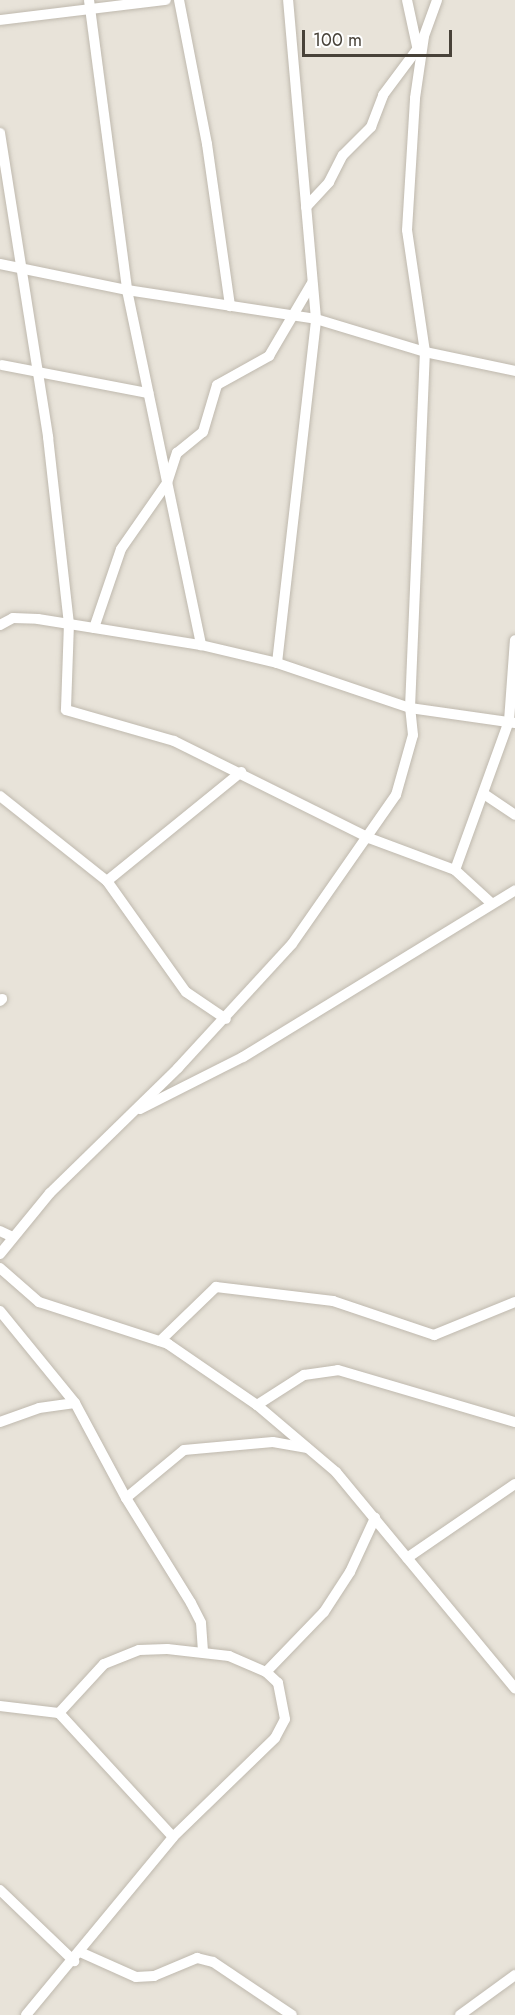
<!DOCTYPE html>
<style>
body{margin:0}
#map{position:relative;width:515px;height:2015px;overflow:hidden;background:#f4f1eb;font-family:Jost,sans-serif}
div>[style]{position:absolute}
.residential>*{inset:0;background:#e8e3d9}
.roads{filter:drop-shadow(0 0 2px #bfb9ae) drop-shadow(0 0 2px #bfb9ae)}
.minor>*{height:10px;margin:-5px;padding:0 5px;transform-origin:5px;border-radius:5px;background:#fff}
span{translate:-50% -50%;white-space:nowrap;text-align:center;line-height:1.15;-webkit-text-stroke:4.5px #fff;paint-order:stroke}
.scale{position:absolute;left:302px;top:30px;width:150px;height:27px;box-sizing:border-box;border:3px solid #484239;border-top:0;padding-left:8px;font-size:18px;line-height:21px;white-space:nowrap;color:#484239;-webkit-text-stroke:4px #fff;paint-order:stroke}
</style>
<div id="map">
<div class="residential">
<i style="clip-path:polygon(0 0,515px 0,515px 2015px,0 2015px)"></i>
</div>
<div class="roads">
<div class="minor">
<i style="left:89px;top:0;width:292px;rotate:82.5deg"></i>
<i style="left:127px;top:290px;width:363px;rotate:78.2deg"></i>
<i style="left:179px;top:0;width:147px;rotate:79deg"></i>
<i style="left:207px;top:144px;width:164px;rotate:81.9deg"></i>
<i style="left:407px;top:0;width:52px;rotate:77.8deg"></i>
<i style="left:0;top:20px;width:167px;rotate:-6.9deg"></i>
<i style="left:0;top:133px;width:308px;rotate:81deg"></i>
<i style="left:48px;top:437px;width:187px;rotate:83.6deg"></i>
<i style="left:69px;top:623px;width:87px;rotate:92deg"></i>
<i style="left:66px;top:710px;width:112px;rotate:16deg"></i>
<i style="left:174px;top:741px;width:218px;rotate:26.4deg"></i>
<i style="left:369px;top:838px;width:92px;rotate:20.4deg"></i>
<i style="left:455px;top:870px;width:47px;rotate:42.4deg"></i>
<i style="left:306px;top:207px;width:34px;rotate:-47deg"></i>
<i style="left:329px;top:182px;width:30px;rotate:-63deg"></i>
<i style="left:343px;top:155px;width:40px;rotate:-45deg"></i>
<i style="left:371px;top:127px;width:34px;rotate:-69deg"></i>
<i style="left:383px;top:95px;width:64px;rotate:-53.3deg"></i>
<i style="left:0;top:264px;width:130px;rotate:11.6deg"></i>
<i style="left:127px;top:290px;width:191px;rotate:8.7deg"></i>
<i style="left:316px;top:319px;width:114px;rotate:16.8deg"></i>
<i style="left:425px;top:352px;width:92px;rotate:11.9deg"></i>
<i style="left:2px;top:365px;width:149px;rotate:10.9deg"></i>
<i style="left:0;top:625px;width:15px;rotate:-28deg"></i>
<i style="left:13px;top:618px;width:25px;rotate:2deg"></i>
<i style="left:38px;top:619px;width:165px;rotate:9.1deg"></i>
<i style="left:201px;top:645px;width:78px;rotate:13.3deg"></i>
<i style="left:277px;top:663px;width:140px;rotate:18.7deg"></i>
<i style="left:410px;top:708px;width:106px;rotate:8.1deg"></i>
<i style="left:94px;top:628px;width:83px;rotate:-71.1deg"></i>
<i style="left:121px;top:549px;width:80px;rotate:-55.1deg"></i>
<i style="left:167px;top:483px;width:32px;rotate:-72deg"></i>
<i style="left:177px;top:453px;width:33px;rotate:-39deg"></i>
<i style="left:203px;top:432px;width:49px;rotate:-73.4deg"></i>
<i style="left:217px;top:385px;width:60px;rotate:-29.1deg"></i>
<i style="left:269px;top:356px;width:85px;rotate:-59.5deg"></i>
<i style="left:277px;top:663px;width:346px;rotate:-83.5deg"></i>
<i style="left:316px;top:319px;width:320px;rotate:-95deg"></i>
<i style="left:484px;top:794px;width:37px;rotate:34deg"></i>
<i style="left:0;top:796px;width:137px;rotate:38.5deg"></i>
<i style="left:107px;top:881px;width:136px;rotate:54.6deg"></i>
<i style="left:186px;top:992px;width:48px;rotate:34deg"></i>
<i style="left:455px;top:870px;width:158px;rotate:-70.1deg"></i>
<i style="left:509px;top:721px;width:81px;rotate:-85.8deg"></i>
<i style="left:107px;top:881px;width:173px;rotate:-39.1deg"></i>
<i style="left:0;top:1001px;width:3px;rotate:-45deg"></i>
<i style="left:140px;top:1109px;width:115px;rotate:-26.8deg"></i>
<i style="left:243px;top:1057px;width:319px;rotate:-31.5deg"></i>
<i style="left:0;top:1231px;width:14px;rotate:25deg"></i>
<i style="left:0;top:1254px;width:79px;rotate:-50.7deg"></i>
<i style="left:50px;top:1193px;width:179px;rotate:-44.3deg"></i>
<i style="left:178px;top:1068px;width:168px;rotate:-47.4deg"></i>
<i style="left:292px;top:944px;width:182px;rotate:-55.1deg"></i>
<i style="left:396px;top:795px;width:62px;rotate:-74.2deg"></i>
<i style="left:413px;top:735px;width:27px;rotate:-96deg"></i>
<i style="left:410px;top:708px;width:356px;rotate:-87.6deg"></i>
<i style="left:425px;top:352px;width:123px;rotate:-98.4deg"></i>
<i style="left:407px;top:230px;width:132px;rotate:-86.5deg"></i>
<i style="left:415px;top:98px;width:63px;rotate:-81.7deg"></i>
<i style="left:424px;top:36px;width:38px;rotate:-70deg"></i>
<i style="left:0;top:1268px;width:52px;rotate:41.1deg"></i>
<i style="left:39px;top:1302px;width:136px;rotate:18deg"></i>
<i style="left:168px;top:1344px;width:108px;rotate:34.4deg"></i>
<i style="left:257px;top:1405px;width:104px;rotate:40.3deg"></i>
<i style="left:336px;top:1472px;width:281px;rotate:50.4deg"></i>
<i style="left:0;top:1311px;width:119px;rotate:50.8deg"></i>
<i style="left:75px;top:1403px;width:108px;rotate:61.8deg"></i>
<i style="left:126px;top:1498px;width:123px;rotate:58.2deg"></i>
<i style="left:191px;top:1603px;width:22px;rotate:63deg"></i>
<i style="left:201px;top:1623px;width:28px;rotate:86deg"></i>
<i style="left:160px;top:1341px;width:78px;rotate:-44deg"></i>
<i style="left:216px;top:1287px;width:118px;rotate:6.8deg"></i>
<i style="left:333px;top:1301px;width:107px;rotate:18.6deg"></i>
<i style="left:434px;top:1335px;width:87px;rotate:-22.2deg"></i>
<i style="left:257px;top:1405px;width:56px;rotate:-32.6deg"></i>
<i style="left:304px;top:1375px;width:34px;rotate:-8deg"></i>
<i style="left:338px;top:1370px;width:184px;rotate:16.4deg"></i>
<i style="left:0;top:1422px;width:41px;rotate:-19.7deg"></i>
<i style="left:39px;top:1408px;width:36px;rotate:-8deg"></i>
<i style="left:126px;top:1498px;width:75px;rotate:-39.6deg"></i>
<i style="left:184px;top:1450px;width:89px;rotate:-5.1deg"></i>
<i style="left:273px;top:1442px;width:35px;rotate:10deg"></i>
<i style="left:407px;top:1558px;width:131px;rotate:-34.4deg"></i>
<i style="left:266px;top:1672px;width:83px;rotate:-46deg"></i>
<i style="left:324px;top:1612px;width:48px;rotate:-57deg"></i>
<i style="left:350px;top:1572px;width:60px;rotate:-65.2deg"></i>
<i style="left:0;top:1706px;width:59px;rotate:6.8deg"></i>
<i style="left:59px;top:1713px;width:168px;rotate:47.4deg"></i>
<i style="left:0;top:1890px;width:103px;rotate:43.8deg"></i>
<i style="left:80px;top:1952px;width:61px;rotate:24.1deg"></i>
<i style="left:136px;top:1977px;width:18px;rotate:-3deg"></i>
<i style="left:154px;top:1976px;width:47px;rotate:-22.7deg"></i>
<i style="left:197px;top:1958px;width:16px;rotate:14deg"></i>
<i style="left:213px;top:1962px;width:95px;rotate:33.9deg"></i>
<i style="left:26px;top:2015px;width:231px;rotate:-50.4deg"></i>
<i style="left:173px;top:1837px;width:142px;rotate:-44.1deg"></i>
<i style="left:275px;top:1738px;width:21px;rotate:-62deg"></i>
<i style="left:285px;top:1719px;width:37px;rotate:-101deg"></i>
<i style="left:278px;top:1683px;width:16px;rotate:-137deg"></i>
<i style="left:266px;top:1672px;width:40px;rotate:-156.6deg"></i>
<i style="left:229px;top:1656px;width:62px;rotate:-173.6deg"></i>
<i style="left:167px;top:1649px;width:28px;rotate:178deg"></i>
<i style="left:139px;top:1650px;width:38px;rotate:158deg"></i>
<i style="left:104px;top:1664px;width:67px;rotate:132.6deg"></i>
<i style="left:460px;top:2015px;width:68px;rotate:-36deg"></i>
</div>
</div>
<div class="scale">100 m</div>
</div>
